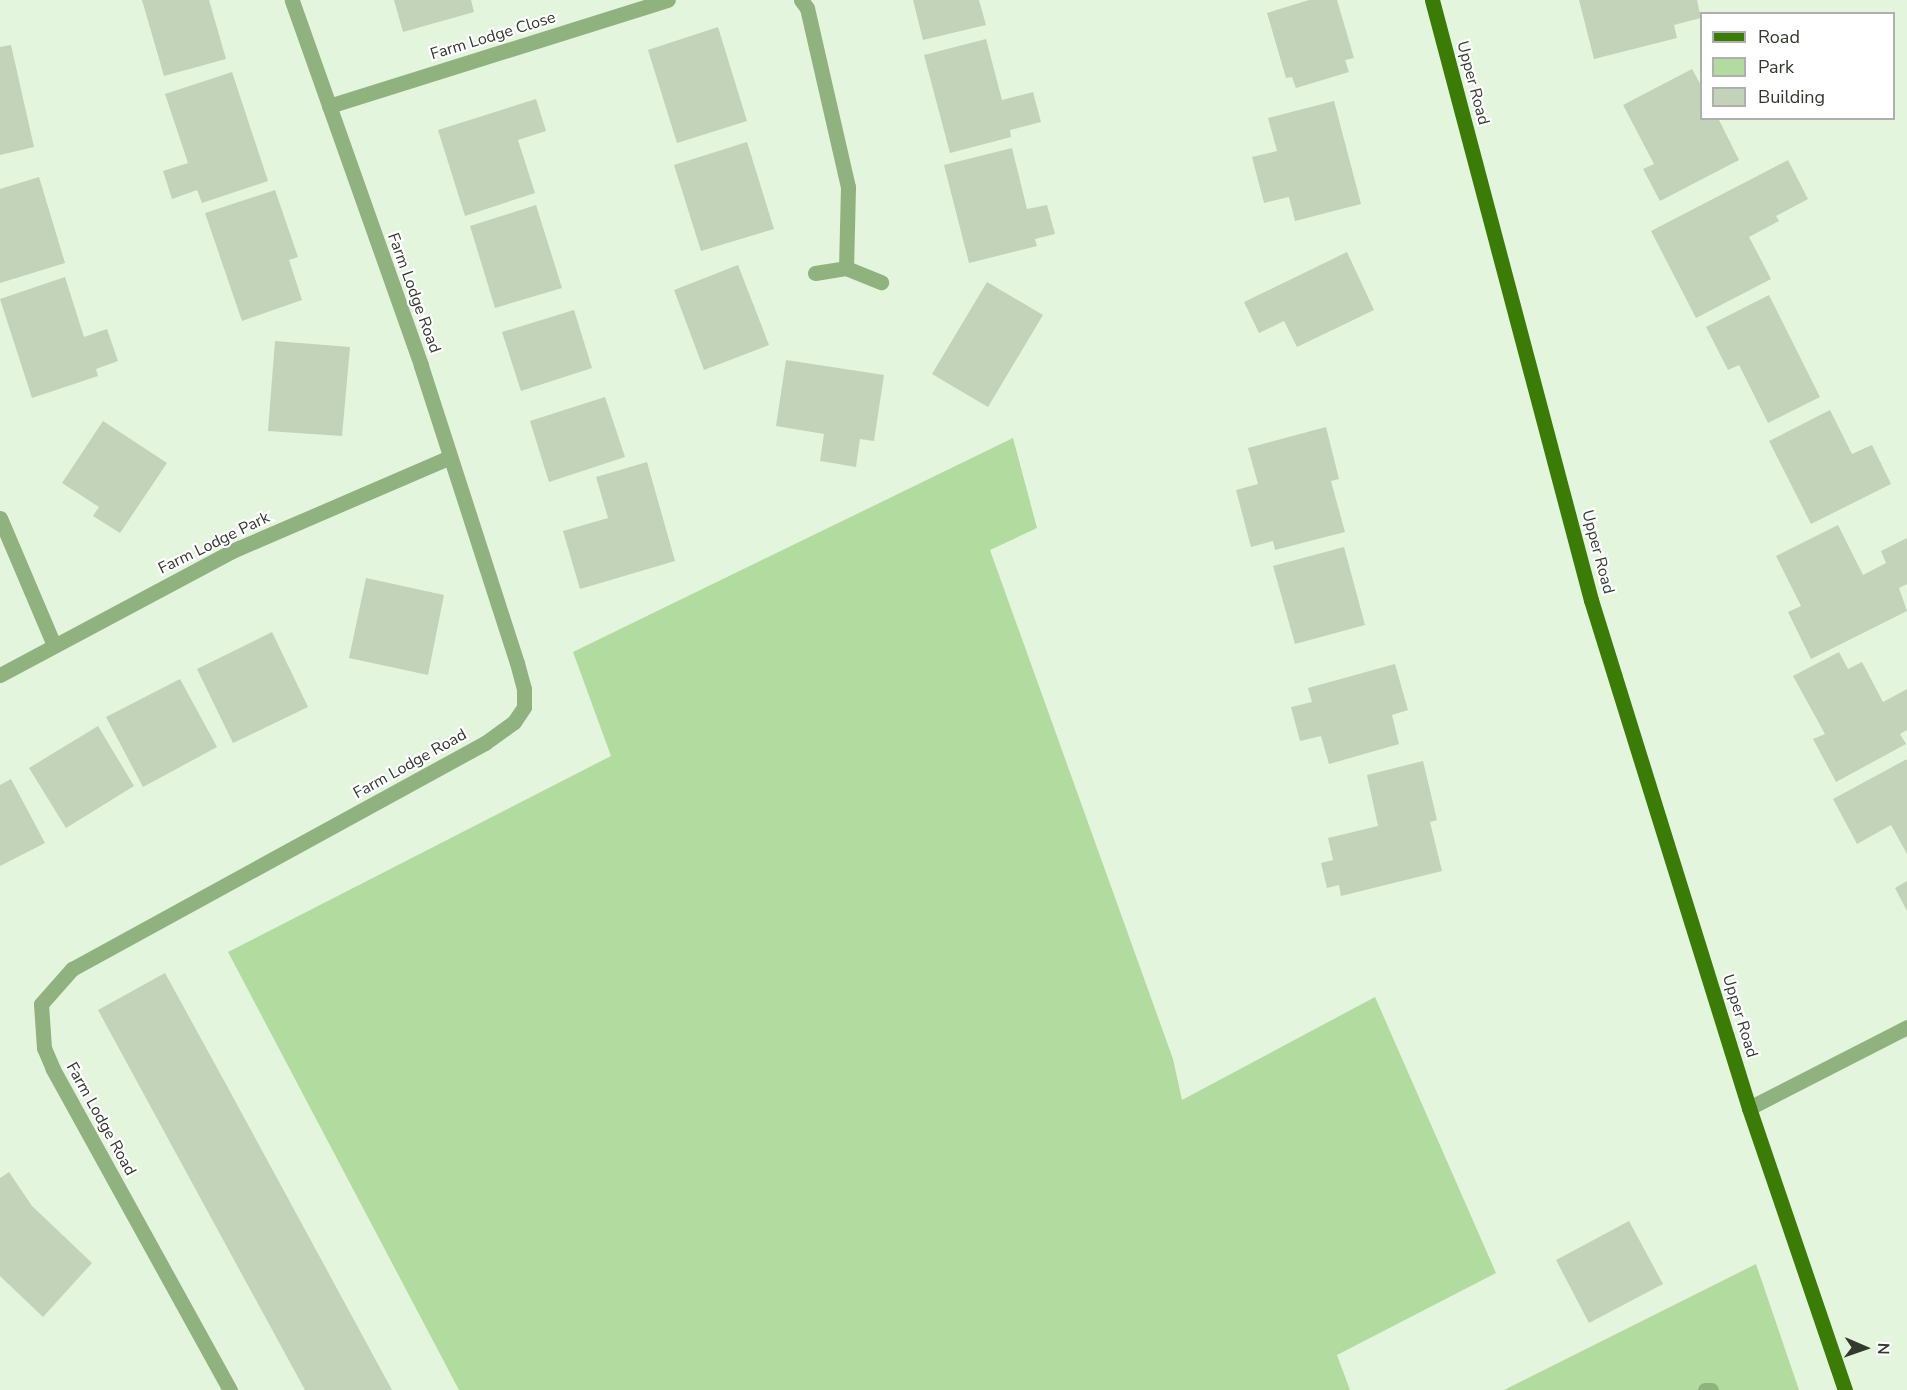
<!DOCTYPE html>
<style>
body{margin:0}
#map{position:relative;width:1907px;height:1390px;overflow:hidden;background:#e3f5dc;font-family:"Nunito Sans",sans-serif}
div>[style]{position:absolute}
.green>*{inset:0;background:#b2db9f}
.building>*{inset:0;background:#c2d3ba}
.minor>*{height:15px;margin:-7.5px;padding:0 7.5px;transform-origin:7.5px;border-radius:7.5px;background:#8fb27f}
.major>*{height:15px;margin:-7.5px;padding:0 7.5px;transform-origin:7.5px;border-radius:7.5px;background:#3b7c06}
span{translate:-50% -50%;white-space:nowrap;text-align:center;line-height:1.15;-webkit-text-stroke:4.5px #fff;paint-order:stroke}
.street-label{font-size:16px;color:#32392f}
.legend{position:absolute;left:1700px;top:12px;width:195px;height:108px;box-sizing:border-box;background:#fff;border:2px solid #adb0ac;margin:0;padding:8px 10px;list-style:none;font-size:18px;color:#32392f}
.legend li{display:flex;align-items:center;gap:12px;height:30px}
.legend b{width:30px;border:2px solid #adb0ac}
.north{position:absolute;left:1835px;top:1318px;width:60px;height:60px;-webkit-text-stroke:4px #fff;paint-order:stroke;rotate:92deg;font-size:16px;font-weight:700;line-height:24px;text-align:center;color:#32392f}
.north::after{content:'';display:block;margin:auto;width:21px;height:27px;background:#32392f;clip-path:polygon(50% 0,100% 100%,50% 72%,0 100%)}
</style>
<div id="map">
<div class="green">
<i style="clip-path:polygon(1013px 438px,1037px 528px,990px 550px,1173px 1059px,1182px 1100px,1375px 997px,1496px 1273px,1337px 1355px,1350px 1390px,459px 1390px,228px 952px,611px 756px,573px 652px)"></i>
<i style="clip-path:polygon(1756px 1264px,1799px 1390px,1504px 1390px)"></i>
</div>
<div class="building">
<i style="clip-path:polygon(142px 0,209px 0,226px 59px,164px 76px)"></i>
<i style="clip-path:polygon(394px 0,471px 0,474px 12px,403px 32px)"></i>
<i style="clip-path:polygon(913px 0,979px 0,986px 25px,923px 40px)"></i>
<i style="clip-path:polygon(1309px 0,1337px 0,1354px 58px,1345px 60px,1349px 72px,1296px 88px,1292px 77px,1286px 78px,1267px 13px)"></i>
<i style="clip-path:polygon(1579px 0,1697px 0,1701px 18px,1674px 25px,1677px 38px,1594px 59px)"></i>
<i style="clip-path:polygon(718px 27px,747px 121px,677px 143px,648px 50px)"></i>
<i style="clip-path:polygon(986px 39px,1002px 100px,1033px 92px,1041px 122px,1010px 130px,1011px 137px,950px 153px,924px 55px)"></i>
<i style="clip-path:polygon(11px 45px,34px 147px,0 155px,0 47px)"></i>
<i style="clip-path:polygon(1692px 69px,1702px 87px,1702px 118px,1718px 118px,1739px 160px,1660px 201px,1643px 169px,1654px 164px,1623px 105px)"></i>
<i style="clip-path:polygon(232px 72px,268px 181px,202px 203px,197px 190px,172px 199px,163px 171px,188px 163px,165px 94px)"></i>
<i style="clip-path:polygon(536px 99px,546px 131px,518px 140px,535px 193px,465px 216px,438px 130px)"></i>
<i style="clip-path:polygon(1334px 101px,1361px 204px,1295px 221px,1289px 197px,1264px 203px,1252px 157px,1277px 151px,1268px 118px)"></i>
<i style="clip-path:polygon(747px 142px,774px 229px,701px 251px,674px 165px)"></i>
<i style="clip-path:polygon(1012px 148px,1027px 209px,1047px 205px,1055px 234px,1035px 239px,1037px 246px,969px 263px,944px 165px)"></i>
<i style="clip-path:polygon(1788px 160px,1808px 199px,1776px 216px,1779px 221px,1749px 237px,1771px 279px,1696px 318px,1651px 231px)"></i>
<i style="clip-path:polygon(39px 177px,65px 263px,0 283px,0 189px)"></i>
<i style="clip-path:polygon(275px 190px,298px 257px,289px 260px,302px 300px,242px 321px,205px 213px)"></i>
<i style="clip-path:polygon(536px 205px,562px 288px,495px 308px,470px 226px)"></i>
<i style="clip-path:polygon(1347px 252px,1374px 310px,1297px 347px,1284px 321px,1259px 333px,1244px 302px)"></i>
<i style="clip-path:polygon(738px 265px,769px 345px,704px 370px,674px 290px)"></i>
<i style="clip-path:polygon(65px 277px,84px 337px,107px 329px,118px 361px,96px 369px,98px 376px,32px 398px,0 299px)"></i>
<i style="clip-path:polygon(987px 282px,1043px 315px,988px 407px,932px 374px)"></i>
<i style="clip-path:polygon(1769px 295px,1820px 397px,1768px 423px,1739px 365px,1728px 370px,1706px 327px)"></i>
<i style="clip-path:polygon(574px 310px,592px 368px,521px 391px,502px 332px)"></i>
<i style="clip-path:polygon(275px 341px,350px 347px,342px 436px,268px 431px)"></i>
<i style="clip-path:polygon(786px 360px,884px 375px,874px 441px,860px 439px,856px 467px,820px 461px,824px 434px,776px 426px)"></i>
<i style="clip-path:polygon(605px 397px,625px 457px,549px 482px,530px 421px)"></i>
<i style="clip-path:polygon(1830px 410px,1852px 454px,1872px 445px,1891px 484px,1811px 524px,1769px 441px)"></i>
<i style="clip-path:polygon(103px 421px,167px 463px,120px 533px,93px 516px,99px 507px,62px 483px)"></i>
<i style="clip-path:polygon(1326px 427px,1339px 479px,1331px 481px,1345px 532px,1275px 550px,1273px 541px,1251px 547px,1236px 490px,1258px 484px,1248px 448px)"></i>
<i style="clip-path:polygon(647px 462px,675px 561px,580px 589px,563px 531px,608px 518px,596px 477px)"></i>
<i style="clip-path:polygon(1838px 525px,1863px 575px,1886px 563px,1881px 551px,1907px 538px,1907px 584px,1899px 588px,1907px 611px,1811px 659px,1788px 612px,1801px 606px,1776px 556px)"></i>
<i style="clip-path:polygon(1344px 547px,1365px 625px,1295px 644px,1273px 566px)"></i>
<i style="clip-path:polygon(366px 578px,444px 595px,428px 675px,349px 658px)"></i>
<i style="clip-path:polygon(272px 632px,308px 707px,233px 743px,197px 669px)"></i>
<i style="clip-path:polygon(1839px 652px,1848px 669px,1862px 662px,1883px 702px,1907px 689px,1907px 730px,1900px 734px,1906px 744px,1836px 782px,1813px 739px,1825px 734px,1793px 676px)"></i>
<i style="clip-path:polygon(1395px 664px,1408px 710px,1392px 715px,1399px 744px,1329px 764px,1321px 736px,1300px 741px,1291px 707px,1312px 702px,1308px 688px)"></i>
<i style="clip-path:polygon(180px 679px,217px 747px,143px 787px,106px 717px)"></i>
<i style="clip-path:polygon(98px 726px,134px 786px,66px 828px,29px 768px)"></i>
<i style="clip-path:polygon(1907px 759px,1907px 854px,1891px 825px,1857px 844px,1833px 799px)"></i>
<i style="clip-path:polygon(1423px 761px,1437px 820px,1430px 822px,1442px 871px,1341px 896px,1339px 885px,1327px 888px,1321px 863px,1333px 860px,1328px 838px,1378px 826px,1367px 775px)"></i>
<i style="clip-path:polygon(11px 779px,45px 843px,0 866px,0 785px)"></i>
<i style="clip-path:polygon(1907px 881px,1907px 911px,1895px 888px)"></i>
<i style="clip-path:polygon(165px 973px,227px 1086px,392px 1390px,305px 1390px,221px 1236px,98px 1010px)"></i>
<i style="clip-path:polygon(9px 1172px,32px 1206px,92px 1263px,43px 1317px,0 1276px,0 1178px)"></i>
<i style="clip-path:polygon(1629px 1221px,1663px 1284px,1589px 1323px,1556px 1260px)"></i>
</div>
<div class="minor">
<i style="left:801px;top:0;width:10px;rotate:53deg"></i>
<i style="left:807px;top:8px;width:184px;rotate:77.1deg"></i>
<i style="left:848px;top:187px;width:81px;rotate:91.4deg"></i>
<i style="left:329px;top:106px;width:355px;rotate:-17.4deg"></i>
<i style="left:815px;top:273px;width:31px;rotate:-9deg"></i>
<i style="left:846px;top:268px;width:38px;rotate:22deg"></i>
<i style="left:0;top:518px;width:138px;rotate:67deg"></i>
<i style="left:0;top:675px;width:263px;rotate:-28.1deg"></i>
<i style="left:232px;top:551px;width:237px;rotate:-23.3deg"></i>
<i style="left:1749px;top:1108px;width:178px;rotate:-27.1deg"></i>
<i style="left:230px;top:1390px;width:367px;rotate:-118.9deg"></i>
<i style="left:53px;top:1069px;width:23px;rotate:-113deg"></i>
<i style="left:44px;top:1048px;width:44px;rotate:-93.9deg"></i>
<i style="left:41px;top:1004px;width:47px;rotate:-48.5deg"></i>
<i style="left:72px;top:969px;width:471px;rotate:-28.7deg"></i>
<i style="left:485px;top:743px;width:36px;rotate:-36deg"></i>
<i style="left:514px;top:722px;width:18px;rotate:-56deg"></i>
<i style="left:524px;top:707px;width:18px;rotate:-90deg"></i>
<i style="left:524px;top:689px;width:27px;rotate:-105deg"></i>
<i style="left:517px;top:663px;width:313px;rotate:-107.9deg"></i>
<i style="left:421px;top:365px;width:387px;rotate:-109.5deg"></i>
<i style="left:1705px;top:1390px;width:6px"></i>
</div>
<div class="major">
<i style="left:1432px;top:0;width:621px;rotate:75.16deg"></i>
<i style="left:1591px;top:600px;width:532px;rotate:72.72deg"></i>
<i style="left:1749px;top:1108px;width:298px;rotate:71.2deg"></i>
</div>
<div class="street-label">
<span style="left:493px;top:36px;rotate:-17deg">Farm Lodge Close</span>
<span style="left:1473px;top:83px;rotate:75deg">Upper Road</span>
<span style="left:414px;top:293px;rotate:70deg">Farm Lodge Road</span>
<span style="left:214px;top:543px;rotate:-26deg">Farm Lodge Park</span>
<span style="left:1598px;top:552px;rotate:75deg">Upper Road</span>
<span style="left:410px;top:764px;rotate:-29deg">Farm Lodge Road</span>
<span style="left:1740px;top:1016px;rotate:73deg">Upper Road</span>
<span style="left:101px;top:1119px;rotate:61deg">Farm Lodge Road</span>
</div>
<ul class="legend">
<li><b style="height:8px;background:#3b7c06"></b>Road</li>
<li><b style="height:16px;background:#b2db9f"></b>Park</li>
<li><b style="height:16px;background:#c2d3ba"></b>Building</li>
</ul>
<div class="north">N</div>
</div>
